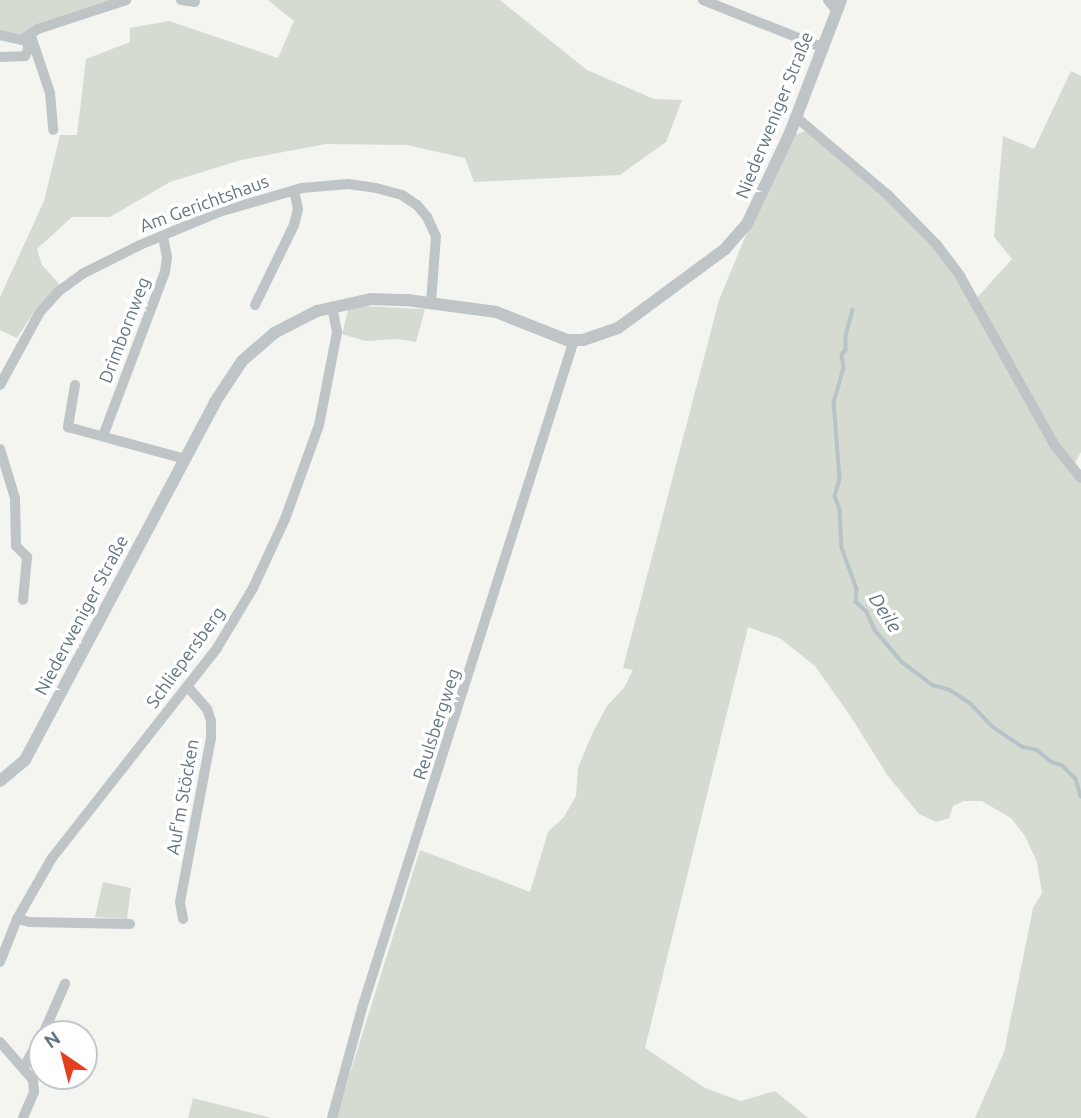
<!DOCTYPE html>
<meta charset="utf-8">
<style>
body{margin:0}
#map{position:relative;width:1081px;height:1118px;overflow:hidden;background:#f4f4f0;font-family:Ubuntu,sans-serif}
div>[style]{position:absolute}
.green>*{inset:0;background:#d5dbd1}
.stream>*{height:3.5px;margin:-1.75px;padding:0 1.75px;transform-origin:1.75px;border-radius:1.75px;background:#b6c4c7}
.minor>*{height:10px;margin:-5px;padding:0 5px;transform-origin:5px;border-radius:5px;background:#bfc4c6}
.tertiary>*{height:12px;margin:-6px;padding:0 6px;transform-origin:6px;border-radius:6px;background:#bfc4c6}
span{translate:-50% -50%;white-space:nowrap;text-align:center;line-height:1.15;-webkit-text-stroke:7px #fff;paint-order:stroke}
.street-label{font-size:18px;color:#637681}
.water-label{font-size:19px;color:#5e787f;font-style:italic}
.north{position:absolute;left:28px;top:1020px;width:70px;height:70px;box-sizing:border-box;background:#fff;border:2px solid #c1c8cd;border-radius:50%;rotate:325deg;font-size:19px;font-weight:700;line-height:28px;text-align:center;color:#637681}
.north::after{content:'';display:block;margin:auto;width:24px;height:32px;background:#e43f20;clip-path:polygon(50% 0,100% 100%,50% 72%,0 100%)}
</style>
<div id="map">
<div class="green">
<i style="clip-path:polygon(0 0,122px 0,31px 35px,0 34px)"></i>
<i style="clip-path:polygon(268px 0,500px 0,587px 70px,654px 99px,682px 100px,666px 142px,620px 175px,474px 182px,465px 158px,407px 145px,326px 144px,241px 160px,170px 182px,110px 217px,72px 217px,37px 249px,42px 265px,59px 284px,36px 309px,17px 338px,0 330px,0 297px,44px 201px,60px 135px,77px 135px,86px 59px,130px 42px,130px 28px,169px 21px,278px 58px,294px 21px)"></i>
<i style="clip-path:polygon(1071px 71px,1081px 76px,1081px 452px,1072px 468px,1081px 479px,1081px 1118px,975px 1118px,1004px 1052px,1033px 908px,1042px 893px,1037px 862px,1025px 836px,1011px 818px,982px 801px,964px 801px,953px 806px,949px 818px,936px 822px,919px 814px,888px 776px,849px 714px,815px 666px,781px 639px,748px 627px,645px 1048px,705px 1088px,741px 1101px,775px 1091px,808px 1118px,336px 1118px,420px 850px,530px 892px,548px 832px,564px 817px,576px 796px,578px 768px,592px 734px,607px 706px,624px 688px,633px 670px,623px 668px,719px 300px,748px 230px,795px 135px,805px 131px,910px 216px,974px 301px,1012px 259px,994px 237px,1003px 136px,1034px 149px)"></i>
<i style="clip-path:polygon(359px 306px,425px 309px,416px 342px,397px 339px,366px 341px,342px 334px,348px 310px)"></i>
<i style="clip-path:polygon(103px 882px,131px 888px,127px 919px,95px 917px)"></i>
<i style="clip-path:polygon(193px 1098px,272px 1118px,188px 1118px)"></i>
</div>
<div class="stream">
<i style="left:853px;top:310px;width:27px;rotate:105deg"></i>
<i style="left:846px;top:336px;width:14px;rotate:90deg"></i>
<i style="left:846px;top:350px;width:6px;rotate:129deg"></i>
<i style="left:842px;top:355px;width:13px;rotate:81deg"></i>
<i style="left:844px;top:368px;width:35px;rotate:106deg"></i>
<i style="left:834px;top:402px;width:77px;rotate:85.5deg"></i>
<i style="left:840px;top:479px;width:18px;rotate:106deg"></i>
<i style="left:835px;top:496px;width:15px;rotate:70deg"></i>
<i style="left:840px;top:510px;width:38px;rotate:87deg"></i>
<i style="left:842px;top:548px;width:44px;rotate:69.9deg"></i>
<i style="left:857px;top:589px;width:13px;rotate:94deg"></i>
<i style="left:856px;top:602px;width:15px;rotate:42deg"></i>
<i style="left:867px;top:612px;width:20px;rotate:66deg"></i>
<i style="left:875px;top:630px;width:42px;rotate:49.8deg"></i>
<i style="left:902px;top:662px;width:39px;rotate:37deg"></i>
<i style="left:933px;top:685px;width:18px;rotate:16deg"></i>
<i style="left:950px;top:690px;width:24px;rotate:33deg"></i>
<i style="left:970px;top:703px;width:33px;rotate:46deg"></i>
<i style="left:993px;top:727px;width:36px;rotate:34deg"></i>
<i style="left:1023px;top:747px;width:14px;rotate:12deg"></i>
<i style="left:1037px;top:750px;width:19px;rotate:39deg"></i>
<i style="left:1052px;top:762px;width:10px;rotate:17deg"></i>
<i style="left:1062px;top:765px;width:20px;rotate:45deg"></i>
<i style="left:1076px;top:779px;width:18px;rotate:74deg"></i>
</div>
<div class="minor">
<i style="left:181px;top:0;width:14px;rotate:8deg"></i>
<i style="left:703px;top:0;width:127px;rotate:21.7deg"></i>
<i style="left:828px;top:0;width:13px;rotate:51deg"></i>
<i style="left:0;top:35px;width:22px;rotate:13deg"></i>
<i style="left:21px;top:40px;width:20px;rotate:-33deg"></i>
<i style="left:38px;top:29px;width:93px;rotate:-18.2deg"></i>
<i style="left:31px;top:36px;width:60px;rotate:71.6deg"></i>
<i style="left:50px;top:93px;width:37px;rotate:85deg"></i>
<i style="left:0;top:57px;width:25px;rotate:-2deg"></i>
<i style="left:25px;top:56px;width:7px;rotate:-63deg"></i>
<i style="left:28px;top:50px;width:12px;rotate:-95deg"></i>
<i style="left:796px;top:117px;width:121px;rotate:40.3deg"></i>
<i style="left:888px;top:195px;width:70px;rotate:45.6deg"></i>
<i style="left:937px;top:245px;width:39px;rotate:53deg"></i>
<i style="left:960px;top:276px;width:195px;rotate:60.8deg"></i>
<i style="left:1055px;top:446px;width:41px;rotate:50.9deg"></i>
<i style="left:255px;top:305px;width:89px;rotate:-64deg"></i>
<i style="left:294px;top:225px;width:16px;rotate:-76deg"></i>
<i style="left:298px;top:209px;width:19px;rotate:-102deg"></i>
<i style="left:0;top:385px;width:83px;rotate:-61.3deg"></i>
<i style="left:40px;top:312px;width:28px;rotate:-48deg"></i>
<i style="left:59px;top:291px;width:29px;rotate:-36deg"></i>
<i style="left:82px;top:274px;width:65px;rotate:-26.6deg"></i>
<i style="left:140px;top:245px;width:86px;rotate:-22.7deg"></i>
<i style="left:219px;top:212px;width:86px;rotate:-16.1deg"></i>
<i style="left:302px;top:188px;width:46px;rotate:-5deg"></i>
<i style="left:348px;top:184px;width:28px;rotate:8deg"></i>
<i style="left:376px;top:188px;width:27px;rotate:15deg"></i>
<i style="left:402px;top:195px;width:18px;rotate:34deg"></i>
<i style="left:417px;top:205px;width:16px;rotate:50deg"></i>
<i style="left:427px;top:217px;width:21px;rotate:65deg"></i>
<i style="left:436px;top:236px;width:67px;rotate:94.3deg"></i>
<i style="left:75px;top:385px;width:43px;rotate:99.5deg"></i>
<i style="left:68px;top:427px;width:121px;rotate:15.3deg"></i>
<i style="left:103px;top:436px;width:175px;rotate:-69.3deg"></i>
<i style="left:165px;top:272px;width:15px;rotate:-82deg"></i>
<i style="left:167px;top:257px;width:21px;rotate:-101deg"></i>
<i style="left:0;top:449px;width:51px;rotate:73deg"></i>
<i style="left:15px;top:498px;width:48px;rotate:88.8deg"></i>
<i style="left:16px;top:546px;width:16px;rotate:45deg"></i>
<i style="left:27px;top:557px;width:43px;rotate:95.3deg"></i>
<i style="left:17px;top:919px;width:13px;rotate:13deg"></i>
<i style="left:30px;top:922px;width:100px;rotate:1.1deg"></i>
<i style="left:183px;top:919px;width:17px;rotate:-100deg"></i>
<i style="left:180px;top:902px;width:167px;rotate:-79.3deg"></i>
<i style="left:211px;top:738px;width:17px;rotate:-90deg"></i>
<i style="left:211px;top:721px;width:13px;rotate:-108deg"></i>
<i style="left:207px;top:709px;width:29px;rotate:-131deg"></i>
<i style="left:0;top:962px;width:46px;rotate:-68.4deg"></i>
<i style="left:17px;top:919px;width:70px;rotate:-60.2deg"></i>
<i style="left:52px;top:858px;width:267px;rotate:-51.8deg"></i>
<i style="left:217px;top:648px;width:70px;rotate:-59deg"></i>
<i style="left:253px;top:588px;width:76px;rotate:-65.1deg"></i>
<i style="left:285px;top:519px;width:100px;rotate:-70.1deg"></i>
<i style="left:319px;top:425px;width:95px;rotate:-79deg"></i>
<i style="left:337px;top:332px;width:26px;rotate:-101deg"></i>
<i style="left:43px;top:1034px;width:55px;rotate:-66.3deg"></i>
<i style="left:0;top:1042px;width:50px;rotate:49deg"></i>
<i style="left:33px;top:1080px;width:12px;rotate:85deg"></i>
<i style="left:34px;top:1092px;width:28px;rotate:113deg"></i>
<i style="left:24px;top:1067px;width:37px;rotate:-61deg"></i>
<i style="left:332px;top:1118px;width:114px;rotate:-74.7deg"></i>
<i style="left:362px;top:1008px;width:701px;rotate:-72.39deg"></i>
</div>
<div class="tertiary">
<i style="left:0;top:781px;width:33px;rotate:-40deg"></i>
<i style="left:25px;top:760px;width:405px;rotate:-62deg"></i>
<i style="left:215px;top:402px;width:49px;rotate:-56.6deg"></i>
<i style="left:242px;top:361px;width:20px;rotate:-41deg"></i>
<i style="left:257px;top:348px;width:23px;rotate:-41deg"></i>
<i style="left:274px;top:333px;width:48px;rotate:-27.1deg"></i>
<i style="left:317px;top:311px;width:55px;rotate:-12.5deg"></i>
<i style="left:371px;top:299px;width:36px;rotate:2deg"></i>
<i style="left:407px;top:300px;width:90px;rotate:7.7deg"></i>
<i style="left:496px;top:312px;width:76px;rotate:21.5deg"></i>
<i style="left:567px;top:340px;width:16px"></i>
<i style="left:583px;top:340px;width:37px;rotate:-19deg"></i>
<i style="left:618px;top:328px;width:133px;rotate:-36.4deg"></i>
<i style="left:725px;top:249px;width:33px;rotate:-49deg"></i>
<i style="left:747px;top:224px;width:101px;rotate:-64.7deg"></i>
<i style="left:790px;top:133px;width:142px;rotate:-69deg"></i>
</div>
<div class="street-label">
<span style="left:774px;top:115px;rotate:-68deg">Niederweniger Straße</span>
<span style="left:204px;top:203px;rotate:-20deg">Am Gerichtshaus</span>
<span style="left:124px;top:330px;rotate:-69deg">Drimbornweg</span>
<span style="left:81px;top:615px;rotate:-62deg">Niederweniger Straße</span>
<span style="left:185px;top:657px;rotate:-54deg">Schliepersberg</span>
<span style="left:436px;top:724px;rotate:-72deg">Reulsbergweg</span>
<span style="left:182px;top:797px;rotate:-80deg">Auf'm Stöcken</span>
</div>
<div class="water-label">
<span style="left:885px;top:613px;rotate:57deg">Deile</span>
</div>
<div class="north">N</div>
</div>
